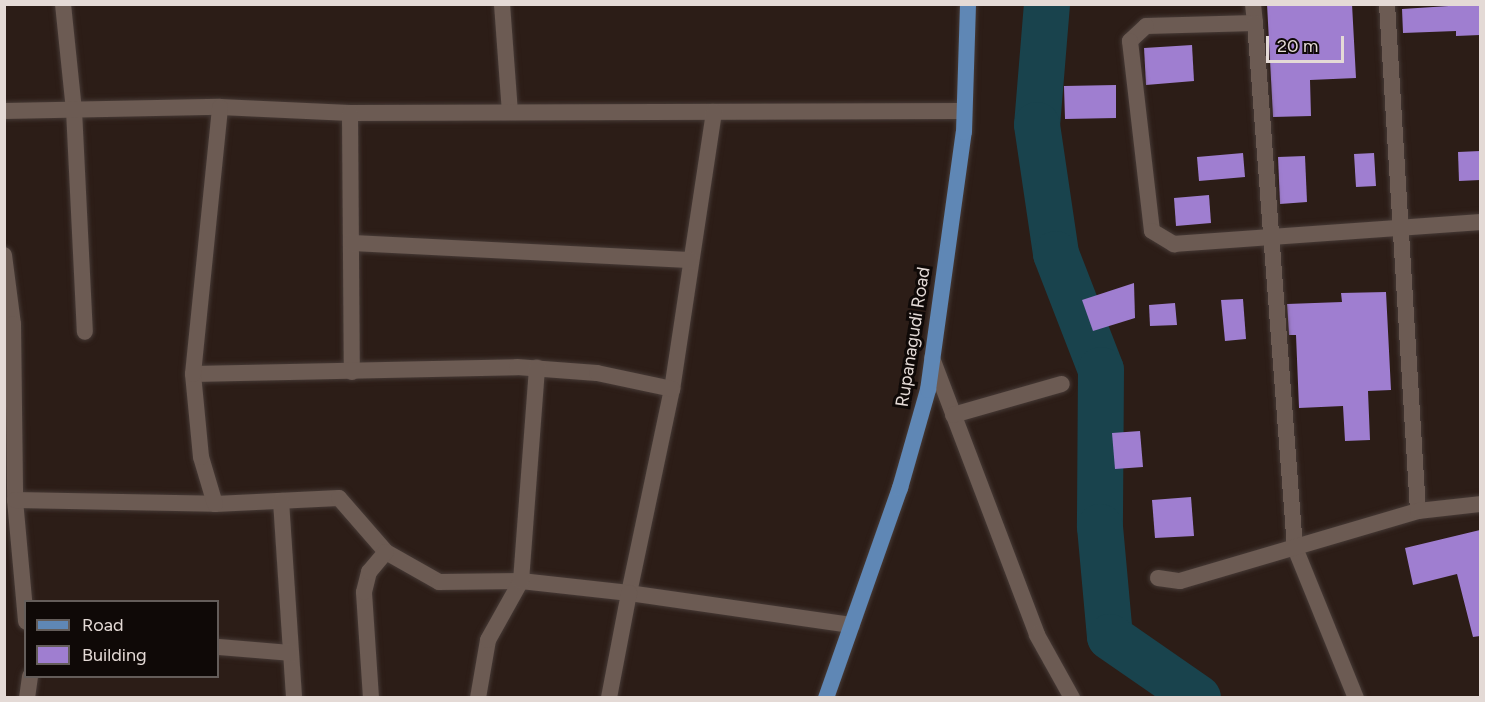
<!DOCTYPE html>
<style>
body{margin:0}
#map{position:relative;width:1485px;height:702px;overflow:hidden;background:#2c1d17;font-family:Figtree,sans-serif}
div>[style]{position:absolute}
.river>*{height:46px;margin:-23px;padding:0 23px;transform-origin:23px;border-radius:23px;background:#19434d}
.building>*{inset:0;background:#9f7ed0}
.roads{filter:drop-shadow(0 0 2px #463a36) drop-shadow(0 0 2px #463a36)}
.minor>*{height:16px;margin:-8px;padding:0 8px;transform-origin:8px;border-radius:8px;background:#6c5b53}
.primary>*{height:16px;margin:-8px;padding:0 8px;transform-origin:8px;border-radius:8px;background:#5f87b5}
span{translate:-50% -50%;white-space:nowrap;text-align:center;line-height:1.15;-webkit-text-stroke:6px #0f0907;paint-order:stroke}
.street-label{font-size:18px;color:#e4dad6}
.frame{position:absolute;inset:0;border:6px solid #e4dad6;pointer-events:none}
.legend{position:absolute;left:24px;top:600px;width:195px;height:78px;box-sizing:border-box;background:#0f0907;border:2px solid #645d5a;margin:0;padding:8px 10px;list-style:none;font-size:18px;color:#e4dad6}
.legend li{display:flex;align-items:center;gap:12px;height:30px}
.legend b{width:30px;border:2px solid #645d5a}
.scale{position:absolute;left:1266px;top:36px;width:78px;height:27px;box-sizing:border-box;border:3px solid #e4dad6;border-top:0;padding-left:8px;font-size:18px;line-height:21px;white-space:nowrap;color:#e4dad6;-webkit-text-stroke:4px #0f0907;paint-order:stroke}
</style>
<div id="map">
<div class="river">
<i style="left:1047px;top:4px;width:121px;rotate:94.7deg"></i>
<i style="left:1037px;top:125px;width:130px;rotate:81.6deg"></i>
<i style="left:1056px;top:254px;width:124px;rotate:68.8deg"></i>
<i style="left:1101px;top:370px;width:157px;rotate:90.4deg"></i>
<i style="left:1100px;top:527px;width:110px;rotate:84.8deg"></i>
<i style="left:1110px;top:637px;width:107px;rotate:34.7deg"></i>
</div>
<div class="building">
<i style="clip-path:polygon(1267px 4px,1352px 4px,1356px 78px,1310px 80px,1311px 116px,1273px 117px)"></i>
<i style="clip-path:polygon(1480px 4px,1480px 35px,1456px 36px,1456px 31px,1403px 33px,1402px 9px)"></i>
<i style="clip-path:polygon(1192px 45px,1194px 81px,1146px 85px,1144px 48px)"></i>
<i style="clip-path:polygon(1116px 85px,1116px 118px,1065px 119px,1064px 86px)"></i>
<i style="clip-path:polygon(1480px 151px,1480px 180px,1459px 181px,1458px 152px)"></i>
<i style="clip-path:polygon(1243px 153px,1245px 177px,1199px 181px,1197px 157px)"></i>
<i style="clip-path:polygon(1374px 153px,1376px 186px,1356px 187px,1354px 154px)"></i>
<i style="clip-path:polygon(1305px 156px,1307px 202px,1280px 204px,1278px 157px)"></i>
<i style="clip-path:polygon(1209px 195px,1211px 223px,1176px 226px,1174px 198px)"></i>
<i style="clip-path:polygon(1134px 283px,1135px 318px,1093px 331px,1082px 300px)"></i>
<i style="clip-path:polygon(1386px 292px,1391px 390px,1368px 391px,1370px 440px,1345px 441px,1343px 406px,1299px 408px,1296px 335px,1289px 335px,1287px 304px,1342px 302px,1341px 293px)"></i>
<i style="clip-path:polygon(1243px 299px,1246px 339px,1225px 341px,1221px 300px)"></i>
<i style="clip-path:polygon(1175px 303px,1177px 325px,1150px 326px,1149px 305px)"></i>
<i style="clip-path:polygon(1140px 431px,1143px 467px,1115px 469px,1112px 433px)"></i>
<i style="clip-path:polygon(1191px 497px,1194px 536px,1155px 538px,1152px 500px)"></i>
<i style="clip-path:polygon(1480px 530px,1480px 636px,1473px 637px,1457px 574px,1413px 585px,1405px 548px)"></i>
</div>
<div class="roads">
<div class="minor">
<i style="left:63px;top:4px;width:107px;rotate:84.1deg"></i>
<i style="left:74px;top:110px;width:222px;rotate:87.2deg"></i>
<i style="left:502px;top:4px;width:108px;rotate:85.8deg"></i>
<i style="left:1253px;top:4px;width:19px;rotate:84deg"></i>
<i style="left:1255px;top:23px;width:109px;rotate:178.4deg"></i>
<i style="left:1146px;top:26px;width:22px;rotate:137deg"></i>
<i style="left:1130px;top:41px;width:191px;rotate:83.4deg"></i>
<i style="left:1152px;top:231px;width:26px;rotate:31deg"></i>
<i style="left:1174px;top:244px;width:307px;rotate:-4.1deg"></i>
<i style="left:1387px;top:4px;width:508px;rotate:86.5deg"></i>
<i style="left:1255px;top:23px;width:527px;rotate:85.64deg"></i>
<i style="left:1295px;top:548px;width:162px;rotate:67.9deg"></i>
<i style="left:4px;top:111px;width:216px;rotate:-1.1deg"></i>
<i style="left:220px;top:107px;width:130px;rotate:2.6deg"></i>
<i style="left:350px;top:113px;width:614px;rotate:-0.19deg"></i>
<i style="left:714px;top:112px;width:280px;rotate:98.6deg"></i>
<i style="left:672px;top:389px;width:208px;rotate:101.9deg"></i>
<i style="left:629px;top:593px;width:225px;rotate:8.2deg"></i>
<i style="left:350px;top:113px;width:259px;rotate:89.6deg"></i>
<i style="left:351px;top:243px;width:340px;rotate:2.9deg"></i>
<i style="left:4px;top:255px;width:70px;rotate:82.6deg"></i>
<i style="left:13px;top:324px;width:176px;rotate:89.3deg"></i>
<i style="left:15px;top:500px;width:122px;rotate:84.8deg"></i>
<i style="left:932px;top:358px;width:296px;rotate:69.2deg"></i>
<i style="left:1037px;top:635px;width:72px;rotate:60.9deg"></i>
<i style="left:193px;top:374px;width:324px;rotate:-1.2deg"></i>
<i style="left:517px;top:367px;width:80px;rotate:4.3deg"></i>
<i style="left:597px;top:373px;width:77px;rotate:12deg"></i>
<i style="left:953px;top:415px;width:113px;rotate:-15.9deg"></i>
<i style="left:15px;top:500px;width:200px;rotate:1.1deg"></i>
<i style="left:215px;top:504px;width:124px;rotate:-2.8deg"></i>
<i style="left:339px;top:498px;width:72px;rotate:49deg"></i>
<i style="left:386px;top:552px;width:61px;rotate:29.5deg"></i>
<i style="left:439px;top:582px;width:82px;rotate:-0.7deg"></i>
<i style="left:521px;top:581px;width:109px;rotate:6.3deg"></i>
<i style="left:629px;top:593px;width:107px;rotate:100.8deg"></i>
<i style="left:281px;top:501px;width:197px;rotate:86.2deg"></i>
<i style="left:215px;top:504px;width:49px;rotate:-106.6deg"></i>
<i style="left:201px;top:457px;width:83px;rotate:-95.5deg"></i>
<i style="left:193px;top:374px;width:268px;rotate:-84.2deg"></i>
<i style="left:1158px;top:578px;width:22px;rotate:8deg"></i>
<i style="left:1180px;top:581px;width:248px;rotate:-16.4deg"></i>
<i style="left:1418px;top:511px;width:62px;rotate:-6.4deg"></i>
<i style="left:218px;top:647px;width:73px;rotate:4.7deg"></i>
<i style="left:27px;top:698px;width:22px;rotate:-82deg"></i>
<i style="left:371px;top:698px;width:106px;rotate:-93.8deg"></i>
<i style="left:364px;top:592px;width:21px;rotate:-76deg"></i>
<i style="left:369px;top:572px;width:26px;rotate:-50deg"></i>
<i style="left:478px;top:698px;width:59px;rotate:-80.2deg"></i>
<i style="left:488px;top:640px;width:68px;rotate:-60.8deg"></i>
<i style="left:521px;top:581px;width:214px;rotate:-85.7deg"></i>
</div>
<div class="primary">
<i style="left:826px;top:698px;width:223px;rotate:-70.6deg"></i>
<i style="left:900px;top:488px;width:102px;rotate:-74.1deg"></i>
<i style="left:928px;top:390px;width:260px;rotate:-82.1deg"></i>
<i style="left:964px;top:132px;width:128px;rotate:-88.2deg"></i>
</div>
</div>
<div class="street-label">
<span style="left:913px;top:337px;rotate:-81deg">Rupanagudi Road</span>
</div>
<div class="frame"></div>
<ul class="legend">
<li><b style="height:8px;background:#5f87b5"></b>Road</li>
<li><b style="height:16px;background:#9f7ed0"></b>Building</li>
</ul>
<div class="scale">20 m</div>
</div>
